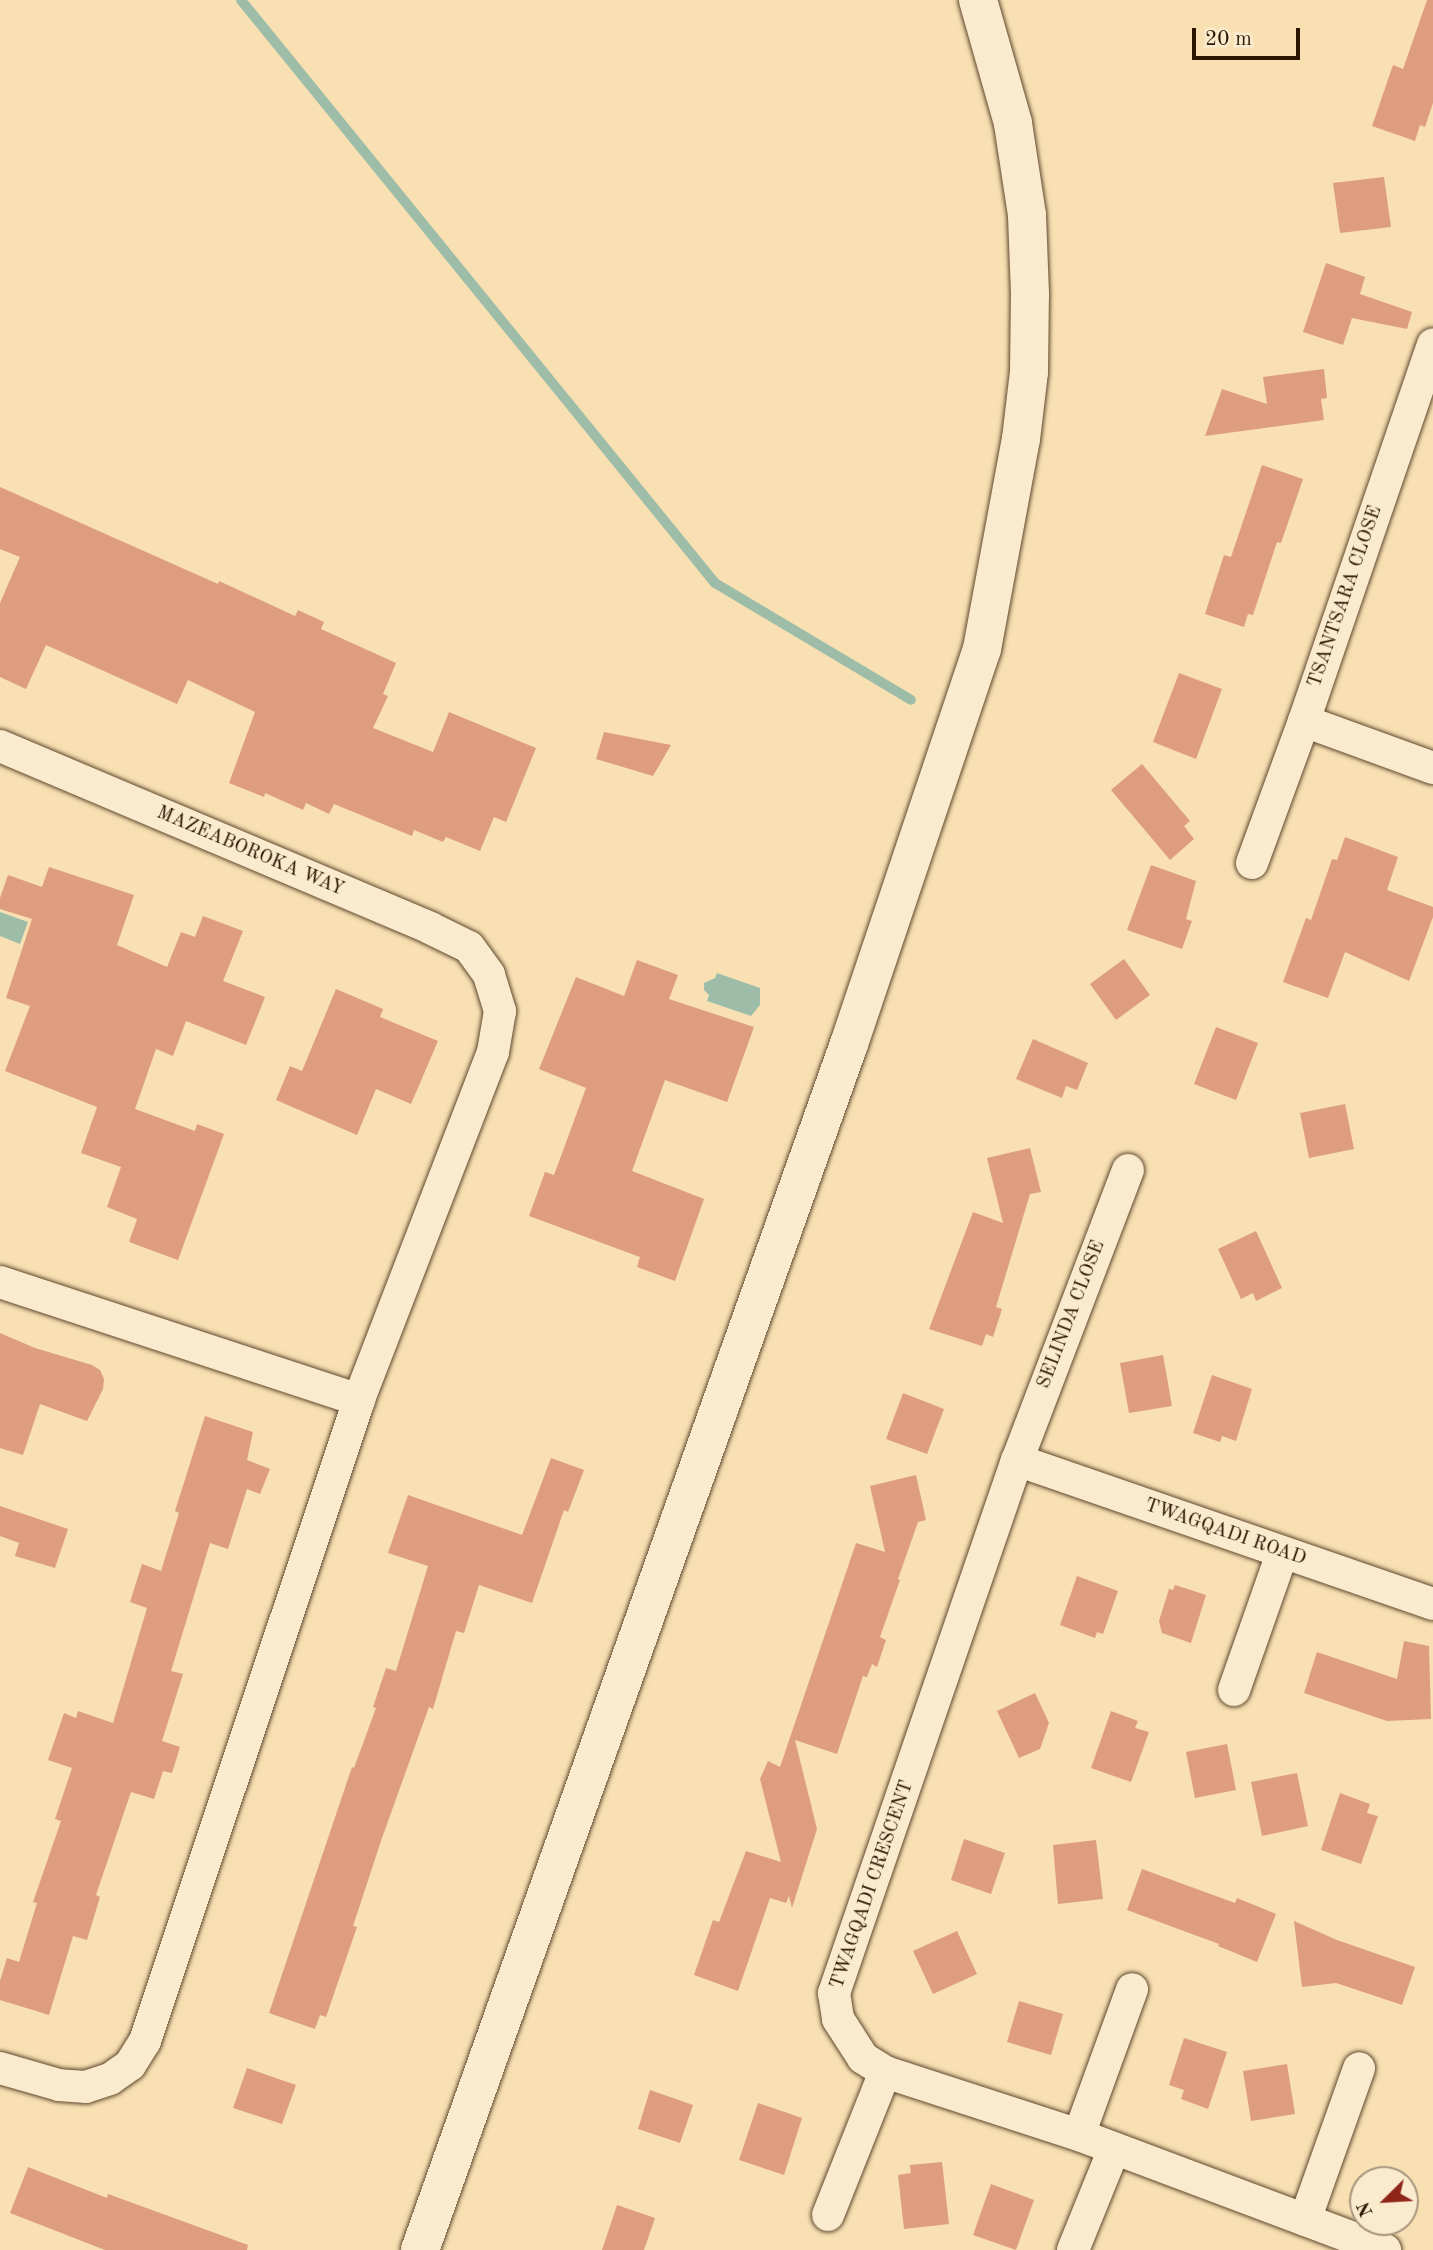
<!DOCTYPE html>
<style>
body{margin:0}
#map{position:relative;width:1433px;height:2250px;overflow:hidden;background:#f8e0b3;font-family:"Old Standard TT",serif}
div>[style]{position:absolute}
.water>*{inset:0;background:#9ebda9}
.stream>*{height:10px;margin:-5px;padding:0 5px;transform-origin:5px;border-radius:5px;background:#9ebda9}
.building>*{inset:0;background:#de9d7d}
.roads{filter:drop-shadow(0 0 2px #5f482e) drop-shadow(0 0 2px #5f482e)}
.minor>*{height:32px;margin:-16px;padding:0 16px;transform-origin:16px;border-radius:16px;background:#faebce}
.tertiary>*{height:38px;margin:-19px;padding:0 19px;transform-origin:19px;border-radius:19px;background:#faebce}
span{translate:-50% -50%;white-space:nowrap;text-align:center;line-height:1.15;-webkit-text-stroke:5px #faebce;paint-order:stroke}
.street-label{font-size:19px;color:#2c1502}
.north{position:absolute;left:1349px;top:2166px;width:70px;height:70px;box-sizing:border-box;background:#faebce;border:2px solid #a8957c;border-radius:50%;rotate:246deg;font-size:19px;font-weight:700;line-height:28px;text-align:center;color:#2c1502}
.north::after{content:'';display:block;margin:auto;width:24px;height:32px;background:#8f2418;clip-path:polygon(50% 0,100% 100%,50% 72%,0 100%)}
.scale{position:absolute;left:1192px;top:28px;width:108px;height:32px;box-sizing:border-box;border:4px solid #2c1502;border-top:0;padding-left:9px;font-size:21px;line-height:24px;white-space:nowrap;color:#2c1502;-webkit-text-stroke:5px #faebce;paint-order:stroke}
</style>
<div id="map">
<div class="water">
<i style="clip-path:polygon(0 912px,28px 922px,20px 944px,0 936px)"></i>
<i style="clip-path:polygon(717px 973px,760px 988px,760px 1005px,751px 1016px,707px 1001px,709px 995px,704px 990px,704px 983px,715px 978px)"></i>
</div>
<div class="stream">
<i style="left:241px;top:0;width:751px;rotate:50.89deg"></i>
<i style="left:715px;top:583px;width:228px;rotate:30.8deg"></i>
</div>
<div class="building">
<i style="clip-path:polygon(1427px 0,1433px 0,1433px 103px,1425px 127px,1420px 125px,1415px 141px,1372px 126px,1393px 65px,1403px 69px)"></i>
<i style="clip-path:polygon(1384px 177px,1391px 227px,1340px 233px,1333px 183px)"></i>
<i style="clip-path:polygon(1326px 263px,1365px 277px,1360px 294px,1412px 312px,1407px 329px,1352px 318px,1343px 345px,1303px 332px)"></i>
<i style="clip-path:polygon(1324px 369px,1327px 398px,1321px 399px,1324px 420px,1205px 436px,1222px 389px,1267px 404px,1263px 377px)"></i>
<i style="clip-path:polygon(1262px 465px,1303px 479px,1281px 543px,1277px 542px,1253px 615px,1248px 614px,1244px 627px,1205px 614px,1224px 555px,1231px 557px)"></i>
<i style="clip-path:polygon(0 487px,218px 584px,219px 581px,295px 616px,298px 610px,324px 622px,321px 629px,396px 663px,383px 694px,388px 696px,373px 728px,433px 752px,449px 712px,536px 748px,506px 822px,494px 817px,480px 851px,446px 837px,443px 842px,414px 830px,412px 836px,334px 804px,329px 814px,306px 803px,303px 810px,265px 793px,264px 797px,229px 783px,255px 712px,188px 680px,177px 704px,46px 645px,26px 689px,0 677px,0 603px,20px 557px,0 549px)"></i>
<i style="clip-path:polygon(1179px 673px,1222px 689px,1196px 759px,1153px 742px)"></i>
<i style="clip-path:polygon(604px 732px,671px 745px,653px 776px,596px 759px)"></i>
<i style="clip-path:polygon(1142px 764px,1190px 821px,1184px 826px,1194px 839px,1170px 860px,1111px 790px)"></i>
<i style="clip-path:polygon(1345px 837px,1398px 857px,1387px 890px,1433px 907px,1433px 917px,1409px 981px,1345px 952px,1328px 998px,1283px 982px,1306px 918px,1311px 920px,1332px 859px,1337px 860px)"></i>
<i style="clip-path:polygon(1151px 865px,1196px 881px,1186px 919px,1192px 921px,1182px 949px,1127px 930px)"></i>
<i style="clip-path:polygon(49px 867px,134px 895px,117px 945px,167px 967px,181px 932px,195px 937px,203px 916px,243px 931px,223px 981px,265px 997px,246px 1045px,186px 1021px,173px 1056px,156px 1049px,135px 1109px,195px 1131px,197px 1124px,224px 1134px,178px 1260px,129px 1242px,137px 1219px,107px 1207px,121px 1167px,81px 1153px,97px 1107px,5px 1071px,30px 1006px,6px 998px,32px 919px,0 909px,0 898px,8px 875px,42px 887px)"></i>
<i style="clip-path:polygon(1124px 959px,1150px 995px,1116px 1020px,1090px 984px)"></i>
<i style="clip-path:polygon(637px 960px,678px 975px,669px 999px,754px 1027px,727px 1102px,665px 1080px,632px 1171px,704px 1199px,675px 1281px,637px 1267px,640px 1257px,529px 1216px,545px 1172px,554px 1175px,586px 1088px,539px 1069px,576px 977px,624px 996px)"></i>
<i style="clip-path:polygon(336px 989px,383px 1009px,380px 1017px,438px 1041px,411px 1104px,376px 1089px,357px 1135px,276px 1100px,290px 1066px,302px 1071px)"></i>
<i style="clip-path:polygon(1216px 1027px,1258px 1043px,1236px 1100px,1194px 1084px)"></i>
<i style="clip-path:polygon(1033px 1039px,1088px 1063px,1077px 1090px,1066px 1086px,1062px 1098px,1016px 1079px)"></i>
<i style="clip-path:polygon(1345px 1104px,1354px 1149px,1309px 1158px,1300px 1113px)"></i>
<i style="clip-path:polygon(1030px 1148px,1041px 1192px,1030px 1194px,996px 1307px,1002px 1309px,993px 1337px,986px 1334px,982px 1346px,929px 1329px,973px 1212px,1003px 1223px,987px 1158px)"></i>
<i style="clip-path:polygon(1256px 1231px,1282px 1288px,1256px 1301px,1253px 1293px,1241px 1299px,1218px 1249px)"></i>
<i style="clip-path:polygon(0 1333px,35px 1348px,92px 1365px,100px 1370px,104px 1379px,103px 1389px,87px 1421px,40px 1404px,23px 1455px,0 1448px)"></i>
<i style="clip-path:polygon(1163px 1355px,1172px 1406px,1129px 1413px,1120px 1363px)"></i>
<i style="clip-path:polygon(1212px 1375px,1252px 1389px,1236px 1441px,1222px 1436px,1220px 1442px,1193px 1433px)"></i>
<i style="clip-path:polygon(903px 1393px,944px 1409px,927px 1454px,886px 1439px)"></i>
<i style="clip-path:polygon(205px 1416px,253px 1432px,247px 1460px,270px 1469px,260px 1494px,247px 1489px,228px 1549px,210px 1543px,171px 1671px,183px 1674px,162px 1741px,180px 1747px,172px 1773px,163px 1771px,154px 1799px,131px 1792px,96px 1895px,100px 1897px,87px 1940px,73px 1936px,49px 2015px,0 2000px,0 1981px,7px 1958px,19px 1962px,37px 1903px,33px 1902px,61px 1821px,55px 1819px,72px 1768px,48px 1760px,64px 1713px,76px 1718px,78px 1711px,113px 1723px,147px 1608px,130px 1602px,142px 1564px,161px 1571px,179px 1513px,175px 1511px)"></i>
<i style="clip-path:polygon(551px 1458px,584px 1470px,568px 1512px,564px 1510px,532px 1603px,479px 1585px,464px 1633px,456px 1631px,433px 1709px,429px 1707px,382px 1838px,353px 1926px,357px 1927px,326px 2017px,320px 2015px,315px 2029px,269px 2013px,352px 1767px,354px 1768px,376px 1708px,373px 1707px,386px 1668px,396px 1671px,428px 1566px,388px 1553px,408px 1495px,522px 1535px)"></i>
<i style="clip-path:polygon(916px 1475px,926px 1520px,918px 1522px,898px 1579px,900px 1580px,880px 1637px,886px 1640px,877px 1667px,872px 1664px,867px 1677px,863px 1676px,837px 1754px,795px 1740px,817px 1829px,792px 1908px,789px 1896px,786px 1903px,770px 1898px,738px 1991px,694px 1975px,713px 1920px,719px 1922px,746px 1851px,781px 1862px,760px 1779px,768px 1761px,780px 1767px,856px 1543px,885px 1552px,870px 1486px)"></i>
<i style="clip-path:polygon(0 1506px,68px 1529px,55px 1568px,15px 1556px,19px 1543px,0 1536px)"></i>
<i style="clip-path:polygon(1077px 1576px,1118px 1591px,1103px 1634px,1097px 1632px,1095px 1638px,1060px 1625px)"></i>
<i style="clip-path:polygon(1175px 1585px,1206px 1595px,1191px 1643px,1162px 1633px,1159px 1621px,1169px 1589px,1173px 1590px)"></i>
<i style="clip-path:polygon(1404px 1641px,1429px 1646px,1431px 1719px,1387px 1721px,1304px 1693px,1317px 1652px,1397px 1679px)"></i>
<i style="clip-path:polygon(1035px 1693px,1049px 1723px,1040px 1749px,1019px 1758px,997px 1711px)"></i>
<i style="clip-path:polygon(1111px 1711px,1138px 1721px,1135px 1728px,1149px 1732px,1131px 1782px,1091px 1768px)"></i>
<i style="clip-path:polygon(1227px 1744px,1236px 1790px,1195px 1798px,1186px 1752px)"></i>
<i style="clip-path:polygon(1297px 1773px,1308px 1826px,1262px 1836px,1251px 1782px)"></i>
<i style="clip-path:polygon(1340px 1793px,1370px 1804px,1367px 1813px,1378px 1816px,1361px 1864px,1321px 1850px)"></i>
<i style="clip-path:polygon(964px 1839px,1005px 1853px,991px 1894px,951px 1880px)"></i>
<i style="clip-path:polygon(1096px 1840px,1103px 1899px,1058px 1904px,1053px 1845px)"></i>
<i style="clip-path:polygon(1142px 1869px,1235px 1903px,1237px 1898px,1276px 1914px,1257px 1962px,1218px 1946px,1219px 1944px,1127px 1910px)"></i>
<i style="clip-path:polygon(1294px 1921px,1337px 1940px,1415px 1967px,1402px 2005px,1336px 1983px,1302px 1987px)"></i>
<i style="clip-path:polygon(957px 1931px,977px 1974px,933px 1994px,913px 1951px)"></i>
<i style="clip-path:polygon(1019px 2001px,1063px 2014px,1051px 2055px,1007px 2042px)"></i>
<i style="clip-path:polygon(1184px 2038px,1227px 2052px,1208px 2109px,1181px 2099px,1184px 2090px,1169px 2085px)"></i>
<i style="clip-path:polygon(1287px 2064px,1295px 2114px,1251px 2121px,1243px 2071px)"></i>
<i style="clip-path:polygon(247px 2068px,296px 2085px,282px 2124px,233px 2108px)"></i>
<i style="clip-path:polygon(650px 2090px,693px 2105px,680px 2143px,638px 2129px)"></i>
<i style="clip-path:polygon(758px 2103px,802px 2118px,784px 2175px,739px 2160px)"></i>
<i style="clip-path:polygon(942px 2162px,949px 2224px,904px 2229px,898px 2175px,911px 2173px,910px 2165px)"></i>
<i style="clip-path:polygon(28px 2167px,107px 2198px,108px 2194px,248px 2245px,247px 2250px,105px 2250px,10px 2213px)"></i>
<i style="clip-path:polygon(991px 2184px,1034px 2200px,1016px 2250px,973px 2235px)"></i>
<i style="clip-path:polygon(617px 2205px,655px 2218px,644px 2250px,602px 2250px)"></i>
</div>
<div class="roads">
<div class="minor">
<i style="left:1304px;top:721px;width:137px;rotate:20deg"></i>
<i style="left:0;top:746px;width:467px;rotate:22.9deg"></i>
<i style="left:430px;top:928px;width:43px;rotate:26deg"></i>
<i style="left:469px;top:947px;width:34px;rotate:54deg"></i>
<i style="left:489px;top:975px;width:38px;rotate:73deg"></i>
<i style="left:500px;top:1011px;width:42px;rotate:99.7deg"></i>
<i style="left:493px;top:1052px;width:373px;rotate:111.1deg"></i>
<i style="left:359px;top:1400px;width:676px;rotate:108.46deg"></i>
<i style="left:145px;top:2041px;width:28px;rotate:122deg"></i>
<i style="left:130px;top:2065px;width:24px;rotate:145deg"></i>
<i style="left:110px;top:2079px;width:25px;rotate:162deg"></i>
<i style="left:86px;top:2087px;width:27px;rotate:-176deg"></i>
<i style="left:59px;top:2085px;width:61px;rotate:-163.9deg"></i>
<i style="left:1252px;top:863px;width:151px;rotate:-69.9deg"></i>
<i style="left:1304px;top:721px;width:398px;rotate:-71.1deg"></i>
<i style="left:1128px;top:1170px;width:311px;rotate:110.9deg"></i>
<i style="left:1017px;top:1460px;width:564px;rotate:108.95deg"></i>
<i style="left:834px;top:1993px;width:26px;rotate:81deg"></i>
<i style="left:838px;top:2019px;width:46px;rotate:57.3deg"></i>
<i style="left:863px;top:2058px;width:26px;rotate:32deg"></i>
<i style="left:885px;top:2072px;width:204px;rotate:18deg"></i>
<i style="left:1079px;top:2135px;width:327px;rotate:20.6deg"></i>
<i style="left:0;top:1282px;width:378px;rotate:18.2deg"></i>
<i style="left:1017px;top:1460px;width:440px;rotate:19.1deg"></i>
<i style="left:1234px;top:1690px;width:144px;rotate:-70.6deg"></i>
<i style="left:1079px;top:2135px;width:155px;rotate:-70deg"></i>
<i style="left:828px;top:2215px;width:154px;rotate:-68.3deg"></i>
<i style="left:1305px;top:2220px;width:161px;rotate:-70.4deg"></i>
<i style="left:1073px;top:2250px;width:109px;rotate:-67.9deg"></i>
</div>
<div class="tertiary">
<i style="left:420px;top:2250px;width:1280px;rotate:-70.42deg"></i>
<i style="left:849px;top:1044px;width:417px;rotate:-71.4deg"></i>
<i style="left:982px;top:649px;width:214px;rotate:-79.5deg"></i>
<i style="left:1021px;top:439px;width:67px;rotate:-83.2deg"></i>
<i style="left:1029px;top:372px;width:78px;rotate:-89.3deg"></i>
<i style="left:1030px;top:294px;width:79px;rotate:-92.2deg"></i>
<i style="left:1027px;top:215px;width:93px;rotate:-98.7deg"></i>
<i style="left:1013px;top:123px;width:128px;rotate:-105.9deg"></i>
</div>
</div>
<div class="street-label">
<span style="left:1346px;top:597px;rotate:-71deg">TSANTSARA CLOSE</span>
<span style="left:250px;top:852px;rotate:23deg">MAZEABOROKA WAY</span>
<span style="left:1072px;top:1315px;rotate:-69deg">SELINDA CLOSE</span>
<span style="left:1225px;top:1533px;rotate:19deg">TWAGQADI ROAD</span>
<span style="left:873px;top:1885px;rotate:-71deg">TWAGQADI CRESCENT</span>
</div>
<div class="north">N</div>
<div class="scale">20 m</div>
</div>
